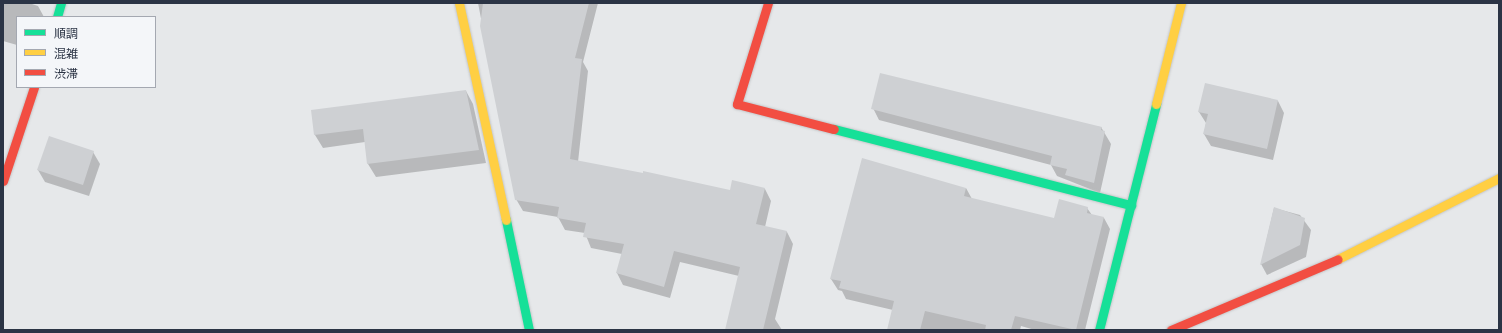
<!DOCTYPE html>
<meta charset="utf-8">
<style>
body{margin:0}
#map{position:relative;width:1502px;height:333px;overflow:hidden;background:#e6e8ea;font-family:Helvetica,"Noto Sans JP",sans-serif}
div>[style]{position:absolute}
.shadow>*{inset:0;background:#0003}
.building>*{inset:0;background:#ced0d3}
.roads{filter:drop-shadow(0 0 1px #c4c6c8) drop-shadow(0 0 1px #c4c6c8)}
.fast>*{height:9px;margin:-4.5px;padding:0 4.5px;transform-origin:4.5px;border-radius:4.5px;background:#16e098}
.slow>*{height:9px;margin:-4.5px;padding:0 4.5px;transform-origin:4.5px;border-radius:4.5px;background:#ffcf43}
.jam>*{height:9px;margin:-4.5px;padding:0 4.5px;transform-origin:4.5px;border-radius:4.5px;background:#f24e42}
span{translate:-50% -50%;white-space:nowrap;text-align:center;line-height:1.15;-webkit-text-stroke:3px #f4f6f9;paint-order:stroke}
.frame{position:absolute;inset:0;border:4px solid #2b3445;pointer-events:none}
.legend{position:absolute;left:16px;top:16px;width:140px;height:72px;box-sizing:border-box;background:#f4f6f9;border:1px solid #a4a8b1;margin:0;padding:5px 7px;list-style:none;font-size:12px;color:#2b3445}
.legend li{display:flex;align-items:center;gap:8px;height:20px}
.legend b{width:20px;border:1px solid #a4a8b1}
</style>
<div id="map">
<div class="shadow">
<i style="clip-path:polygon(3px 3px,29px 3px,38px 6px,44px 17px,17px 17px,17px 45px,3px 41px)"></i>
<i style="clip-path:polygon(478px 3px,598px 3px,583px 62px,588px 71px,578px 162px,730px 191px,765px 189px,771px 201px,765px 227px,787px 232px,793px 244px,775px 319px,782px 330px,726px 330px,739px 276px,680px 262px,670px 298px,623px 285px,617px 273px,622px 254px,591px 248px,585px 233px,565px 230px,558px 217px,523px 211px,516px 199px)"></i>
<i style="clip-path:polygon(466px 91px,473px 104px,486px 163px,376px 177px,368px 164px,365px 142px,323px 148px,315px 135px,312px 111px)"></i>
<i style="clip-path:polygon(1278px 101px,1284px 113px,1273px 160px,1211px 146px,1204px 134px,1206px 123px,1199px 112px)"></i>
<i style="clip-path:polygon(873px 108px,1101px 127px,1111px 144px,1100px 193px,1057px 176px,1051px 165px,879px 120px)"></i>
<i style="clip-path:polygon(93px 152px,100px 164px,89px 196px,45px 182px,38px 170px)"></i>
<i style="clip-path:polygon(966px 188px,972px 199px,1055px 220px,1087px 208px,1092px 215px,1104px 218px,1110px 229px,1085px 330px,1035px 330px,1021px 326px,1020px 330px,888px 330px,893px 310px,846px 299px,842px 291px,838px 290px,831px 279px)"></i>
<i style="clip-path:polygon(1274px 208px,1300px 215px,1311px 230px,1306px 257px,1267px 275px,1261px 264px)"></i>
</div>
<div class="building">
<i style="clip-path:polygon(483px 3px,589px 3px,575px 58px,582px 59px,570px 159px,643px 173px,643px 171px,730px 190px,732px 180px,765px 188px,756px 224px,787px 231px,763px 330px,725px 330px,740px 267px,674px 251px,664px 287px,616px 273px,624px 244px,583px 237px,586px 223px,557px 218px,559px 207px,515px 200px,480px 26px)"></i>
<i style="clip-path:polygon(880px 73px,1102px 127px,1101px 130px,1105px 131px,1094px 183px,1065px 175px,1067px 169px,1050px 165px,1052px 156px,871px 109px)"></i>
<i style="clip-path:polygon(1205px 83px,1278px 100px,1267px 149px,1203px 134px,1208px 114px,1198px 112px)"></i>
<i style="clip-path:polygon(466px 90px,479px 150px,367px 164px,363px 129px,314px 135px,311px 110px)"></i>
<i style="clip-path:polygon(49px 136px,94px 151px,83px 185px,37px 170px)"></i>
<i style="clip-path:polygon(862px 158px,966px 188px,964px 196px,1054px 218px,1059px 199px,1088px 207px,1087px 213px,1104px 217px,1076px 330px,1015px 316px,1011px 330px,985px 330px,986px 325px,925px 311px,920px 330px,887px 330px,894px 301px,839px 288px,841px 281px,830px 279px)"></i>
<i style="clip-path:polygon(1274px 207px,1305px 218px,1300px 245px,1260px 265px)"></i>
</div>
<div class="roads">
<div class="fast">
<i style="left:57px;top:17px;width:15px;rotate:-74deg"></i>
<i style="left:834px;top:129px;width:307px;rotate:14.4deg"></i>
<i style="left:506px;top:220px;width:112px;rotate:78.2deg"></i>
<i style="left:1099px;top:330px;width:233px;rotate:-75.8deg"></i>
</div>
<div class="slow">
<i style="left:459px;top:3px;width:222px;rotate:77.8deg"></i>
<i style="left:1156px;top:104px;width:104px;rotate:-76.1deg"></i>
<i style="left:1338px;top:259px;width:180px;rotate:-26.7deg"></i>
</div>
<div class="jam">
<i style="left:768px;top:3px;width:106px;rotate:107.1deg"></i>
<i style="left:737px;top:104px;width:100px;rotate:14.5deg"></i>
<i style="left:3px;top:181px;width:99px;rotate:-71.7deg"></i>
<i style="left:1171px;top:330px;width:181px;rotate:-23deg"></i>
</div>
</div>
<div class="frame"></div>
<ul class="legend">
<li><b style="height:5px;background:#16e098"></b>順調</li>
<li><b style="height:5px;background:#ffcf43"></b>混雑</li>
<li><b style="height:5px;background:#f24e42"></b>渋滞</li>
</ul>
</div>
